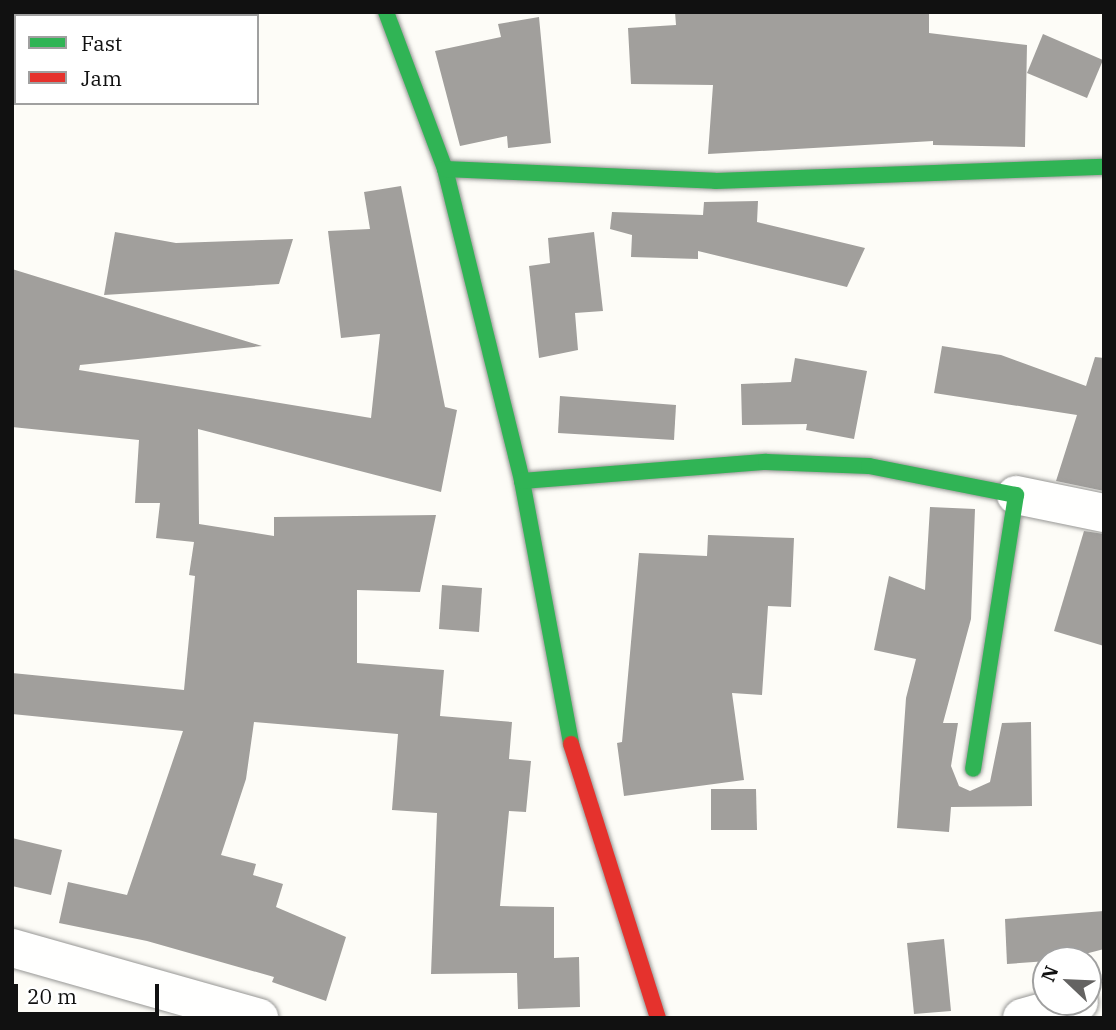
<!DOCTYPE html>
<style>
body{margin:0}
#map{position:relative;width:1116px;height:1030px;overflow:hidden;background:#fdfcf7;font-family:"IBM Plex Serif",serif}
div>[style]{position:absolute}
.building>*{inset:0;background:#a19f9c}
.roads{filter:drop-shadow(0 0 2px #979795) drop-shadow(0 0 2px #979795)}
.street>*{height:38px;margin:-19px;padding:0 19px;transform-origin:19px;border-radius:19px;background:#fffffe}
.fast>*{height:16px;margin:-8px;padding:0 8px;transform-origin:8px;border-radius:8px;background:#30b455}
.jam>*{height:16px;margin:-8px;padding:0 8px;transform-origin:8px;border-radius:8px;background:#e5322d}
span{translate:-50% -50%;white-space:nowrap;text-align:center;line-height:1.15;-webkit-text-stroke:7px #fff;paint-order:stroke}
.frame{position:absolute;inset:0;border:14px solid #111;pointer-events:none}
.legend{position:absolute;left:14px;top:14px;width:245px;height:91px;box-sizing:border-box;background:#fff;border:2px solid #a0a0a0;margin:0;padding:9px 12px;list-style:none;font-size:21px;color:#111}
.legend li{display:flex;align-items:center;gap:14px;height:35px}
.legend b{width:35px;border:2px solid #a0a0a0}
.north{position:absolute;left:1032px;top:946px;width:70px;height:70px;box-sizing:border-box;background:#fff;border:2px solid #a0a0a0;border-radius:50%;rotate:293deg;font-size:19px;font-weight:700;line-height:28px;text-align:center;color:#111}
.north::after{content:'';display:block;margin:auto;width:24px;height:32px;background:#646362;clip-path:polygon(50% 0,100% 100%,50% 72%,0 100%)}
.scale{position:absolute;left:14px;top:984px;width:145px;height:32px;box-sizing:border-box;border:4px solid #111;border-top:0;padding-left:9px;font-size:21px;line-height:24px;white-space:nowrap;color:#111;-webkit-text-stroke:5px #fff;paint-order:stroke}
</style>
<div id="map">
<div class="building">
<i style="clip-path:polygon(675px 12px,929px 12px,929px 33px,1027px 45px,1025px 147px,933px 145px,933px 141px,708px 154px,713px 85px,631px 84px,628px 28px,676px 25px)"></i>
<i style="clip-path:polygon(539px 17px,551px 143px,508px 148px,507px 136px,460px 146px,435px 51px,501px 37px,498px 24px)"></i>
<i style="clip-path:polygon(1043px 34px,1103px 60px,1087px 98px,1027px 73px)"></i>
<i style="clip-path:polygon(401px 186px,445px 407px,457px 410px,441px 492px,198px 429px,199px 524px,274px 536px,274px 517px,436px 515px,420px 592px,357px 590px,357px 663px,444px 670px,440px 716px,512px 722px,509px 759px,531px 761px,526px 812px,509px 811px,500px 906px,554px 907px,554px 958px,579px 957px,580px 1007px,518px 1009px,517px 973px,431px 974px,437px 813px,392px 810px,398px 734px,254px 722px,246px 779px,221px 855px,256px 864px,253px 875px,283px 884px,276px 907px,346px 937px,326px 1001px,272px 982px,274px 977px,147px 941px,59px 923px,68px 882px,127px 895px,183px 731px,12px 714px,12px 673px,184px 690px,195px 576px,189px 575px,194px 542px,156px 538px,160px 503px,135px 503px,139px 440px,12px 427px,12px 269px,262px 346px,80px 365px,79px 370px,371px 418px,380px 334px,341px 338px,328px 231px,370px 229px,364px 192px)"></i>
<i style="clip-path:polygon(758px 201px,757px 222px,865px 248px,847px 287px,698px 251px,698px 259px,631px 257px,632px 235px,610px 229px,612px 212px,703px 215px,704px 202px)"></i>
<i style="clip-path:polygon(115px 232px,176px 243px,293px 239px,279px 284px,104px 295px)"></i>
<i style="clip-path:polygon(594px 232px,603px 311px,575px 313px,578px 350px,539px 358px,529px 266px,550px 263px,548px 238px)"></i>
<i style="clip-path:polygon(942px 346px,1001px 355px,1086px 386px,1095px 357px,1104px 358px,1104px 491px,1056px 481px,1077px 415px,934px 393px)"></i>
<i style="clip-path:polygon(795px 358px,867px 371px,854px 439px,806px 430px,807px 424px,742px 425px,741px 384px,791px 382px)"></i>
<i style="clip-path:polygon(560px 396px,676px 405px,674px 440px,558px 433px)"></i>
<i style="clip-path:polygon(930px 507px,975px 509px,971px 619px,943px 723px,958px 723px,951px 766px,959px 786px,970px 791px,990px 782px,1002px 723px,1031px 722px,1032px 806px,951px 807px,949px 832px,897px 828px,906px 698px,916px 659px,874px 650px,889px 576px,925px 590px)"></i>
<i style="clip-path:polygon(1084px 531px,1104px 534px,1104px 646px,1054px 631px)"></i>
<i style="clip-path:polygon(708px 535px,794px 538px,791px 607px,768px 606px,762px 695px,732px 693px,744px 780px,624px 796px,617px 743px,622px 742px,639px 553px,707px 556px)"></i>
<i style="clip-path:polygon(442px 585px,482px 588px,479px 632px,439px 629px)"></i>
<i style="clip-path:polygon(711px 789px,756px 789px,757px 830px,711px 830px)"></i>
<i style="clip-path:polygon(12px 838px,62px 850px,51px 895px,12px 886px)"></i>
<i style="clip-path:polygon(1104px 911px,1104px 949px,1062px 960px,1007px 964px,1005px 919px)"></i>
<i style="clip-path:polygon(944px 939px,951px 1011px,914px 1014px,907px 943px)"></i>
</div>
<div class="roads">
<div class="street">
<i style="left:1016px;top:495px;width:90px;rotate:11.6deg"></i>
<i style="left:12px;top:948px;width:257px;rotate:15.8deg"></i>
<i style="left:1022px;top:1018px;width:59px;rotate:-15.7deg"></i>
</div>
<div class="fast">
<i style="left:386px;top:12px;width:168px;rotate:69.4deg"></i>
<i style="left:445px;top:169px;width:321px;rotate:76.1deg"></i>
<i style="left:522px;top:481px;width:268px;rotate:79.4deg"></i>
<i style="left:12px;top:54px;width:4px;rotate:-14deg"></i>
<i style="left:445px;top:169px;width:270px;rotate:2.5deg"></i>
<i style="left:715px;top:181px;width:389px;rotate:-2.1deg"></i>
<i style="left:522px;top:481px;width:245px;rotate:-4.5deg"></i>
<i style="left:766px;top:462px;width:103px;rotate:2.2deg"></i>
<i style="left:869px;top:466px;width:150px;rotate:11.2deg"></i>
<i style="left:1016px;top:495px;width:277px;rotate:98.9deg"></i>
</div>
<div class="jam">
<i style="left:128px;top:16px;width:11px;rotate:-22deg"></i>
<i style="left:571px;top:744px;width:287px;rotate:72.4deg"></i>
</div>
</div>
<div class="frame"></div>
<ul class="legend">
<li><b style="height:9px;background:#30b455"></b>Fast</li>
<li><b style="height:9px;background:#e5322d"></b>Jam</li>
</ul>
<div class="north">N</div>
<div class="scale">20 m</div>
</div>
